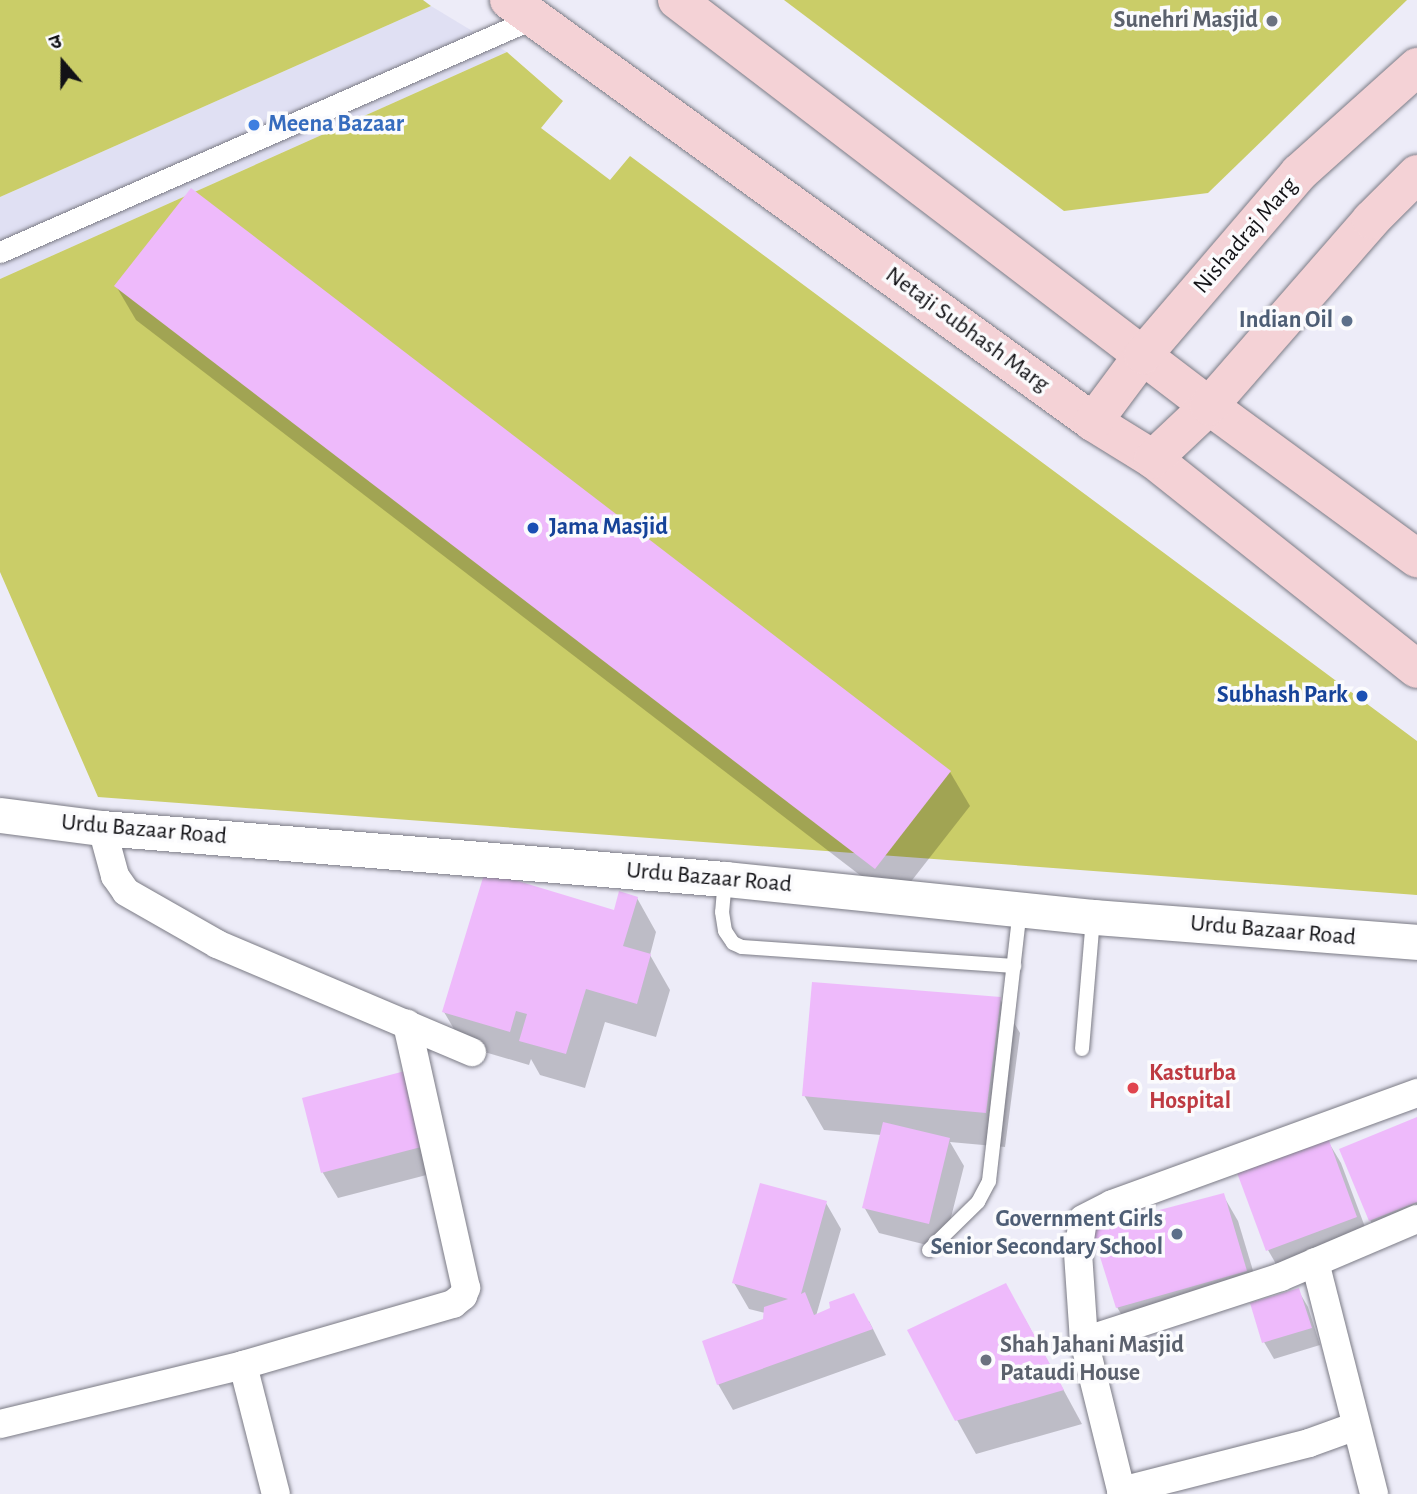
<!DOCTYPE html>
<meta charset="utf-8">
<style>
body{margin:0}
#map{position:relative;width:1417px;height:1494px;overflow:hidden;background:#edecf8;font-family:"Alegreya Sans","Noto Sans Devanagari",sans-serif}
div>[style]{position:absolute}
.built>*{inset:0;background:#e0e0f3}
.green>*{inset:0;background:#cacd68}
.shadow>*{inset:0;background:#0003}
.building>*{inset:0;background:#eebafb}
.roads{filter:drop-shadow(0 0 2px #7b7b85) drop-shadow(0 0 2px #7b7b85)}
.service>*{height:14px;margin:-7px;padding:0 7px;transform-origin:7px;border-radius:7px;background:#fff}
.pedestrian>*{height:21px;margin:-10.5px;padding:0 10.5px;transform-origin:10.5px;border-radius:10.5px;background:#fff}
.minor>*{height:28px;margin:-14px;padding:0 14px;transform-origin:14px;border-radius:14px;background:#fff}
.tertiary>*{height:35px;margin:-17.5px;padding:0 17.5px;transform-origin:17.5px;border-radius:17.5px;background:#fff}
.secondary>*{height:38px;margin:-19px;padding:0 19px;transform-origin:19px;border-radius:19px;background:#f4d2d6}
.dots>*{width:19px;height:19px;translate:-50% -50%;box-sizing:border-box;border:4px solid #fbfbfd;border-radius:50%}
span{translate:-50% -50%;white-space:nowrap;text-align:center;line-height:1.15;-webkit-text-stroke:7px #fbfbfd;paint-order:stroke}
.worship-label{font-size:24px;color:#5b616d;font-weight:700}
.right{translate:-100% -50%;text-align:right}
.left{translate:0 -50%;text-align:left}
.shop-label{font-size:24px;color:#366cbe;font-weight:700}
.street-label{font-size:24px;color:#121216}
.service-label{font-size:24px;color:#4e5e75;font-weight:700}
.transit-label{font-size:24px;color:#164399;font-weight:700}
.health-label{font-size:24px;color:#be3a42;font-weight:700}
.north{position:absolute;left:28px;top:28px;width:70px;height:70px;-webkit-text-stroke:5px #fbfbfd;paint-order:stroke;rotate:340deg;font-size:19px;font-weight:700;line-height:28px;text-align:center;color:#121216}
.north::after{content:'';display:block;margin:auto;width:24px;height:32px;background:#121216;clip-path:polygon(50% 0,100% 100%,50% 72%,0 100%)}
</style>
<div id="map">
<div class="built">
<i style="clip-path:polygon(431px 6px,507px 52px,0 279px,0 197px)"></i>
</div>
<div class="green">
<i style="clip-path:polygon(0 0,423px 0,431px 6px,0 197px)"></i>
<i style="clip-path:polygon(784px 0,1407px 0,1208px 193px,1064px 211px)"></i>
<i style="clip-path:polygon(507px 52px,563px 101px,541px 128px,610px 180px,630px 156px,1417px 741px,1417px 895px,98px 797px,0 572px,0 279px)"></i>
</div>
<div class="shadow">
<i style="clip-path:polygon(116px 286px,950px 772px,970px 806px,895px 902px,136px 320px)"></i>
<i style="clip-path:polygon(637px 898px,656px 932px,650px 955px,670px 990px,656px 1037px,605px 1022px,585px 1088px,540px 1075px,531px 1059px,529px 1065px,464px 1046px,444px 1012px)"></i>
<i style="clip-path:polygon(1000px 999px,1020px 1033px,1005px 1147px,950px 1142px,964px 1166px,943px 1249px,879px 1233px,864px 1207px,881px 1135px,824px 1130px,804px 1095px)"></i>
<i style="clip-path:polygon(404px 1073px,438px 1172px,338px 1198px,323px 1173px,304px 1099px)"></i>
<i style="clip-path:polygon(1417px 1119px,1417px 1233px,1385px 1246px,1370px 1220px)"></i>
<i style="clip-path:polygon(1326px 1138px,1341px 1163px,1371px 1243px,1283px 1276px,1268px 1250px)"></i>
<i style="clip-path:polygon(1223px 1195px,1238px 1221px,1261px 1297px,1132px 1333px,1117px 1307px)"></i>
<i style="clip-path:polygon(826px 1203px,841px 1229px,816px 1316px,869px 1321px,886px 1355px,733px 1410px,718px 1384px,765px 1320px,765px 1313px,749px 1309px,734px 1283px)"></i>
<i style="clip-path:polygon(1298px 1290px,1308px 1307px,1320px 1345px,1274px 1359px,1264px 1342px)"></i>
<i style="clip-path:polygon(1025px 1319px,1082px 1424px,976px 1454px,957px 1420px)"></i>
</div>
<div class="building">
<i style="clip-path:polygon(191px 188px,951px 771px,875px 869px,114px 286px)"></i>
<i style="clip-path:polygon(485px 871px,614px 910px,619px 891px,638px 897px,623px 946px,651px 954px,637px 1004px,586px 989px,566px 1054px,519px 1041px,527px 1014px,516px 1011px,510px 1032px,442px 1012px)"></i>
<i style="clip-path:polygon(812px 982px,1001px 997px,986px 1113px,802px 1096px)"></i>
<i style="clip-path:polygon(405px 1071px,425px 1146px,321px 1173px,302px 1098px)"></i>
<i style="clip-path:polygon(1417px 1117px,1417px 1202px,1369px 1221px,1339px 1149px)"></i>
<i style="clip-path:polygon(883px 1122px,950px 1138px,929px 1224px,862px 1208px)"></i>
<i style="clip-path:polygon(1327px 1135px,1357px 1217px,1266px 1251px,1236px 1170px)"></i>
<i style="clip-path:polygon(760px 1183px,827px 1201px,801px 1294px,805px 1292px,814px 1315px,830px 1308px,829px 1302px,854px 1293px,873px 1329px,717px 1385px,702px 1341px,763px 1319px,764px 1307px,788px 1299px,732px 1283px)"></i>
<i style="clip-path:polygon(1224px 1193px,1247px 1271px,1116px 1308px,1091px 1228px)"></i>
<i style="clip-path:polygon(1006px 1283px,1064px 1390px,955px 1421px,907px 1330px)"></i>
<i style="clip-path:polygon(1299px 1288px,1312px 1328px,1262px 1343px,1250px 1303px)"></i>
</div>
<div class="roads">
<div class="service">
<i style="left:725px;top:879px;width:33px;rotate:95deg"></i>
<i style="left:722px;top:912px;width:19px;rotate:81deg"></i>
<i style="left:725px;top:931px;width:14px;rotate:56deg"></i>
<i style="left:733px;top:943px;width:10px;rotate:24deg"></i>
<i style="left:742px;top:947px;width:273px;rotate:4deg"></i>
<i style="left:1082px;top:1049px;width:131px;rotate:-85.2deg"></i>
<i style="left:929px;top:1250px;width:69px;rotate:-44.4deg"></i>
<i style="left:978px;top:1202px;width:24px;rotate:-62deg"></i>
<i style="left:989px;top:1181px;width:275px;rotate:-83.5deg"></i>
</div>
<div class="pedestrian">
<i style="left:0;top:252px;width:583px;rotate:-23.66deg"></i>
</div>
<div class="minor">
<i style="left:102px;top:828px;width:50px;rotate:74.8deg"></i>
<i style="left:115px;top:876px;width:19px;rotate:55deg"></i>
<i style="left:126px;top:892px;width:105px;rotate:29.7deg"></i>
<i style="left:217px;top:944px;width:277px;rotate:23deg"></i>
<i style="left:1315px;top:1262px;width:239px;rotate:75.7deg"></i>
<i style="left:1084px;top:1341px;width:207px;rotate:-18deg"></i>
<i style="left:1281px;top:1277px;width:148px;rotate:-23.1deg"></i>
<i style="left:243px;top:1365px;width:133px;rotate:75.7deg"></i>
<i style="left:0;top:1424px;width:250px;rotate:-13.6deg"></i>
<i style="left:243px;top:1365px;width:219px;rotate:-16.2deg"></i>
<i style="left:453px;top:1304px;width:13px;rotate:-39deg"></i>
<i style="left:463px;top:1296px;width:9px;rotate:-69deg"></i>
<i style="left:466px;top:1288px;width:271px;rotate:-102.6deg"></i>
<i style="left:1121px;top:1491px;width:194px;rotate:-14.3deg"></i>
<i style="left:1309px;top:1443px;width:50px;rotate:-19.9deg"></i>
<i style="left:1122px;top:1494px;width:158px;rotate:-103.9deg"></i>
<i style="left:1084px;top:1341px;width:89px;rotate:-93.9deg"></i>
<i style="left:1078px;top:1252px;width:33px;rotate:-81deg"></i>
<i style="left:1083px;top:1219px;width:33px;rotate:-27deg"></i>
<i style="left:1112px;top:1204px;width:325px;rotate:-20deg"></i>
</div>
<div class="tertiary">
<i style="left:0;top:815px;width:103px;rotate:7.3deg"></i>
<i style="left:102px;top:828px;width:625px;rotate:4.68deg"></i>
<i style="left:725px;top:879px;width:371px;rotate:5.9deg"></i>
<i style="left:1094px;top:917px;width:324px;rotate:4.4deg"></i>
</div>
<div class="secondary">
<i style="left:509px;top:0;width:721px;rotate:35.85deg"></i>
<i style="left:1093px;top:422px;width:70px;rotate:31.7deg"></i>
<i style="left:1153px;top:459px;width:337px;rotate:38.5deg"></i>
<i style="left:677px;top:0;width:669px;rotate:37.35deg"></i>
<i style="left:1209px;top:406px;width:258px;rotate:36.2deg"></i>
<i style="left:1093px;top:422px;width:84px;rotate:-53.3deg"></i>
<i style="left:1143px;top:355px;width:240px;rotate:-49.4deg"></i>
<i style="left:1299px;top:173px;width:159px;rotate:-41.9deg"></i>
<i style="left:1153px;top:459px;width:77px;rotate:-43.4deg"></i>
<i style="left:1209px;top:406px;width:247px;rotate:-48.9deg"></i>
<i style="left:1371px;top:220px;width:65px;rotate:-45deg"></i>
</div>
</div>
<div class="dots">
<i style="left:1272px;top:21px;background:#6b7280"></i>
<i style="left:254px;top:125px;background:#3f7fe0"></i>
<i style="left:1347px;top:321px;background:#5c6f8a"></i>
<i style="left:533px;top:528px;background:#1a4fb4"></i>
<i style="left:1362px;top:696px;background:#1a4fb4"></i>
<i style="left:1133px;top:1088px;background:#e0444e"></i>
<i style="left:1177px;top:1234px;background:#5c6f8a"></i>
<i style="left:986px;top:1360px;background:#6b7280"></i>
</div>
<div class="worship-label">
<span class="right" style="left:1258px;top:21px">Sunehri Masjid</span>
<span class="left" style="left:1000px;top:1360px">Shah Jahani Masjid<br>Pataudi House</span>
</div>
<div class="shop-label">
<span class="left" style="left:268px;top:125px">Meena Bazaar</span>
</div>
<div class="street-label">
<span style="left:1246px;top:236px;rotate:-49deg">Nishadraj Marg</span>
<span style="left:967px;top:330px;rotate:36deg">Netaji Subhash Marg</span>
<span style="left:144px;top:830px;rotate:5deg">Urdu Bazaar Road</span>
<span style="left:709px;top:878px;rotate:5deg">Urdu Bazaar Road</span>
<span style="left:1273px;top:931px;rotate:5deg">Urdu Bazaar Road</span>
</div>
<div class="service-label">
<span class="right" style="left:1333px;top:321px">Indian Oil</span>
<span class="right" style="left:1163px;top:1234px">Government Girls<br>Senior Secondary School</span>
</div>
<div class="transit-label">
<span class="left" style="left:549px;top:528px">Jama Masjid</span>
<span class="right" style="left:1348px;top:696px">Subhash Park</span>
</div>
<div class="health-label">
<span class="left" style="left:1149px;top:1088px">Kasturba<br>Hospital</span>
</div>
<div class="north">उ</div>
</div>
